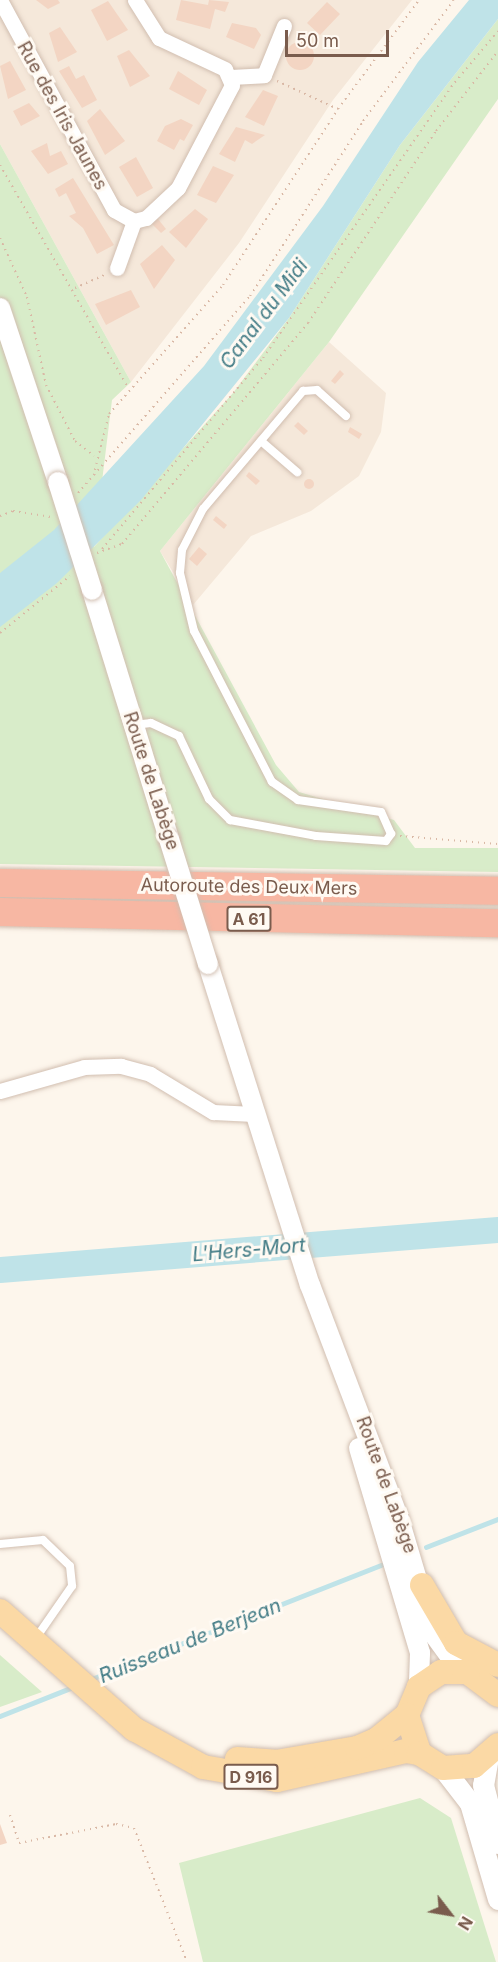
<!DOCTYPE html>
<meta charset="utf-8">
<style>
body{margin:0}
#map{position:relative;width:498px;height:1962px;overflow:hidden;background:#fdf6ec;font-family:Inter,sans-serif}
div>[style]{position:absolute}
.residential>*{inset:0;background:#f5e8da}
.green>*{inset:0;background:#d8ecc9}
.water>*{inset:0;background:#bfe3e8}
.stream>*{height:4.5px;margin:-2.25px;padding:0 2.25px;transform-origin:2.25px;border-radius:2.25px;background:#bfe3e8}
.river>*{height:26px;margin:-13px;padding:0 13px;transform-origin:13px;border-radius:13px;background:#bfe3e8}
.building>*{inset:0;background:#f3d5c3}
.round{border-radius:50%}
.path>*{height:2px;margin-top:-1px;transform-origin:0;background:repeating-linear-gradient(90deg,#d9b8a5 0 1.5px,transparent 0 6px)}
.roads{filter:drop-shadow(0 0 2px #d1beb0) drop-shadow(0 0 2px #d1beb0)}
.service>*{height:8px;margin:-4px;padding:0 4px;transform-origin:4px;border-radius:4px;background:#fff}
.minor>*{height:15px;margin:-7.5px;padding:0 7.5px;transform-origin:7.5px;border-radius:7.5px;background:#fff}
.tertiary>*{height:20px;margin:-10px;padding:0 10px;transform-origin:10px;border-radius:10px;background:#fff}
.secondary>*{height:21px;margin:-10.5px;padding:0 10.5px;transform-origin:10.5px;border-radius:10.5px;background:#fff}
.primary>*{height:24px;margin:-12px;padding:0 12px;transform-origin:12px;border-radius:12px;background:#fbd9a5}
.motorway>*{height:28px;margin:-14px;padding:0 14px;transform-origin:14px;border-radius:14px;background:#f7b7a3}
.bridges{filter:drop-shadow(0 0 2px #d1beb0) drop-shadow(0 0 2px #d1beb0)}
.tertiary-bridge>*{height:20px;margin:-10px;padding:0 10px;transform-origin:10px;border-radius:10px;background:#fff}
span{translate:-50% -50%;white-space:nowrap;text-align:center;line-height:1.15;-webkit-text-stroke:6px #fffaf3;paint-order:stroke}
.shield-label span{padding:2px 4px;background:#fffaf3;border:2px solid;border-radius:4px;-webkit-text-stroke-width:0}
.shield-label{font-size:16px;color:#7a5c4d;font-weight:700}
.street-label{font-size:18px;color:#7a5c4d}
.water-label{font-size:20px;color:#437c86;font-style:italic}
.north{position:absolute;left:420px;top:1884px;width:60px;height:60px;-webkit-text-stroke:4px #fffaf3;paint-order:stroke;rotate:121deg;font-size:16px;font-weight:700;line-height:24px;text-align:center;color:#7a5c4d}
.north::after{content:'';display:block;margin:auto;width:21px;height:27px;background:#7a5c4d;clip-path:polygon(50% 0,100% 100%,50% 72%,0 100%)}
.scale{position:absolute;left:285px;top:30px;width:104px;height:27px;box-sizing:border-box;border:3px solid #7a5c4d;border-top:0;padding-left:8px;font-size:18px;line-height:21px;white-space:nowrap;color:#7a5c4d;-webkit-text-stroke:4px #fffaf3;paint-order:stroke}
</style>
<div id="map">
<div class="residential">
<i style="clip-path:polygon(0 0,412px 0,333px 100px,239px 243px,131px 382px,0 144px)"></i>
<i style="clip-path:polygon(329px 342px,386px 393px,381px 432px,359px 476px,311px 511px,251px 536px,193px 605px,160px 551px)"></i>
</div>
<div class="green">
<i style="clip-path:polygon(498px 19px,498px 99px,329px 342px,160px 551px,276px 765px,299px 792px,394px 820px,415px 848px,498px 848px,498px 872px,0 864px,0 144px,131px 382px,112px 400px,94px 547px,233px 393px,289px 318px,400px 145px)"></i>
<i style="clip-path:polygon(0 1655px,42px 1692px,0 1707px)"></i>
<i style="clip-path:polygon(420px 1798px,451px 1818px,496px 1962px,203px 1962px,179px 1863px)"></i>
</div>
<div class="water">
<i style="clip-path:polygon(469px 0,498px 0,498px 19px,400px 145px,289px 318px,141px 500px,57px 583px,0 627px,0 573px,54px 530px,204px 366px,323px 206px,418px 62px)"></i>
</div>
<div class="stream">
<i style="left:426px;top:1547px;width:77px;rotate:-21.3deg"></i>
<i style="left:89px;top:1680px;width:314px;rotate:-21.5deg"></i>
<i style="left:0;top:1716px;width:79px;rotate:-21.7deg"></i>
</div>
<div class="river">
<i style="left:0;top:1270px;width:500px;rotate:-4.6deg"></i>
</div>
<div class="building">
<i style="clip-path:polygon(36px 0,58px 0,60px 3px,48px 9px)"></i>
<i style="clip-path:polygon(181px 0,208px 5px,209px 0,229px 2px,225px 12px,215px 9px,210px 29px,176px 20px)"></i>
<i style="clip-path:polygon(108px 1px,128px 30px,107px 41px,91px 10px)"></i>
<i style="clip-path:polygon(327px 2px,340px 14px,320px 35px,307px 23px)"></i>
<i style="clip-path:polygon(232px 23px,256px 28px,261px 35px,254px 49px,226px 37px)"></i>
<i style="clip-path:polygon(60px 27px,77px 52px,58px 62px,49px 33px)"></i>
<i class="round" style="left:286px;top:42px;width:28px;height:28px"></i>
<i style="clip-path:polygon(129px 50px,150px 76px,130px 87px,117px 56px)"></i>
<i style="clip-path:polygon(10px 61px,26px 90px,8px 99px,0 66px)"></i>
<i style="clip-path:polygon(69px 66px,76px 79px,84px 75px,97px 100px,82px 108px,59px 71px)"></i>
<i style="clip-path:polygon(178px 71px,207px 90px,199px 105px,169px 89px)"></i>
<i style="clip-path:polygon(263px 90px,278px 96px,264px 126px,245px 117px)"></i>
<i style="clip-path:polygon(29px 103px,40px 116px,21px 126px,13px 111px)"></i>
<i style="clip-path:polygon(100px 109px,125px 141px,105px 155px,87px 121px)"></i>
<i style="clip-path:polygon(181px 119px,193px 125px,184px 141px,180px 139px,174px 150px,157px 141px,165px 126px)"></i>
<i style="clip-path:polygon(236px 127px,265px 135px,252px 144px,245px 140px,235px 162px,219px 154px)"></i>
<i style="clip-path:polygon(47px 143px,50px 156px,61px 151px,68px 164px,48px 174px,31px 151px)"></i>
<i style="clip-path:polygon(136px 157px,153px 188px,137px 197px,119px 167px)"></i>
<i style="clip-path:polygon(213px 166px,234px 175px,216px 203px,197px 195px)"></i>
<i style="clip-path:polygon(73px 178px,114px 245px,97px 254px,83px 228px,69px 216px,76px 213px,66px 193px,59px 197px,55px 189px)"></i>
<i style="clip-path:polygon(195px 209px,208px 219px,186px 248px,169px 232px)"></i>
<i style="clip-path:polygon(158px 219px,166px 229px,161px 233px,150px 222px)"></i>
<i style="clip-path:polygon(162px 245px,175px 260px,154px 289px,140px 264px)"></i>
<i style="clip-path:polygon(131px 290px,140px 307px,106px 325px,95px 304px)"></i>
<i style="clip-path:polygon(340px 370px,344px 374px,335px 384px,331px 381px)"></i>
<i style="clip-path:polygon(298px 422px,308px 431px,304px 435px,294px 426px)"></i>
<i style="clip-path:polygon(350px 427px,362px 434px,359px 439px,348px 432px)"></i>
<i style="clip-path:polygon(249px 472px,260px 481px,256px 485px,246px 476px)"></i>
<i class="round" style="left:304px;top:479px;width:10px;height:10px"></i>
<i style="clip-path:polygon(216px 516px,227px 525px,224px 529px,213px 520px)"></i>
<i style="clip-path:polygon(199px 547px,207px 554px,197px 566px,189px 559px)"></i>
<i style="clip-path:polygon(0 1824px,7px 1843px,0 1845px)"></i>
</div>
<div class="path">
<i style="left:277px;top:81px;width:67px;rotate:24.7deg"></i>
<i style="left:0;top:165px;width:257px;rotate:60.1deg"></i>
<i style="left:0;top:238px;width:65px;rotate:65.4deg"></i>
<i style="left:27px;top:297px;width:90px;rotate:77.8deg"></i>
<i style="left:46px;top:385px;width:63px;rotate:62.6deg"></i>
<i style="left:75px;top:441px;width:24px;rotate:38deg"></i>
<i style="left:75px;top:288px;width:32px;rotate:-24deg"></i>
<i style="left:95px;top:470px;width:58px;rotate:-76deg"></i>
<i style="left:109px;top:414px;width:172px;rotate:-48.5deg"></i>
<i style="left:223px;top:285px;width:210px;rotate:-56.8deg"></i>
<i style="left:338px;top:109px;width:136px;rotate:-53.4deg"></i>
<i style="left:78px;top:493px;width:262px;rotate:-48.9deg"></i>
<i style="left:250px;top:296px;width:208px;rotate:-57.1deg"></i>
<i style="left:363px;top:121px;width:151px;rotate:-53.1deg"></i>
<i style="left:0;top:516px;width:14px;rotate:-21deg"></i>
<i style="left:13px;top:511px;width:39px;rotate:9deg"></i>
<i style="left:102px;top:549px;width:250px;rotate:-49.9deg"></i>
<i style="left:263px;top:358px;width:330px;rotate:-55.2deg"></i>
<i style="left:451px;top:87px;width:73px;rotate:-50deg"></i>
<i style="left:97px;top:553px;width:27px;rotate:-20deg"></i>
<i style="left:122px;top:544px;width:289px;rotate:-49.9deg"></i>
<i style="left:308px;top:323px;width:231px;rotate:-56.3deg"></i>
<i style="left:436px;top:131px;width:101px;rotate:-52.2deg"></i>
<i style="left:0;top:633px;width:90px;rotate:-39.2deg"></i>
<i style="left:400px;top:836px;width:98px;rotate:4.7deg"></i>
<i style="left:10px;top:1815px;width:29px;rotate:72deg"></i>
<i style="left:19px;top:1843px;width:99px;rotate:-11.1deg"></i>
<i style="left:116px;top:1824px;width:18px;rotate:13deg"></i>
<i style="left:134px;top:1828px;width:144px;rotate:68.4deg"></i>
</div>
<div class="roads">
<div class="service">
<i style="left:261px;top:441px;width:48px;rotate:40.7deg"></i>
<i style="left:134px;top:725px;width:17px;rotate:-7deg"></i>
<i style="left:151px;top:723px;width:31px;rotate:25deg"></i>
<i style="left:179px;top:736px;width:70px;rotate:64.5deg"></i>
<i style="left:209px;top:799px;width:30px;rotate:45deg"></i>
<i style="left:230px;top:820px;width:87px;rotate:10.5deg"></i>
<i style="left:316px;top:836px;width:70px;rotate:4.1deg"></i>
<i style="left:386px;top:841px;width:9px;rotate:-54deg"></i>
<i style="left:391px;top:834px;width:24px;rotate:-114deg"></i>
<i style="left:381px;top:812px;width:84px;rotate:-171.8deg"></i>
<i style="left:298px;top:800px;width:32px;rotate:-145deg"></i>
<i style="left:272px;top:782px;width:170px;rotate:-117.3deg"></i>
<i style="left:194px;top:631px;width:60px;rotate:-103.6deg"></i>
<i style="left:180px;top:573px;width:23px;rotate:-85deg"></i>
<i style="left:182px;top:550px;width:46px;rotate:-62.9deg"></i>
<i style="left:203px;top:509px;width:155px;rotate:-49.7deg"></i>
<i style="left:303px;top:391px;width:14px;rotate:-4deg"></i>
<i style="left:317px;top:390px;width:39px;rotate:42deg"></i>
<i style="left:0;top:1544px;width:43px;rotate:-5.3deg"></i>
<i style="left:43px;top:1540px;width:37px;rotate:44deg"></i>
<i style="left:70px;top:1566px;width:20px;rotate:84deg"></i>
<i style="left:72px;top:1586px;width:63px;rotate:124.7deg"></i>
</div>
<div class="minor">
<i style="left:0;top:0;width:239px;rotate:61.5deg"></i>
<i style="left:114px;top:210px;width:23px;rotate:29deg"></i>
<i style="left:134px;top:221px;width:12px;rotate:-14deg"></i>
<i style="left:146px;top:218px;width:44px;rotate:-43.2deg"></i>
<i style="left:178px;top:188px;width:116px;rotate:-62.3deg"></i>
<i style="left:232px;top:85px;width:17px;rotate:-114deg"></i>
<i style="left:225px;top:69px;width:73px;rotate:-154.8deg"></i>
<i style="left:159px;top:38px;width:45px;rotate:-122.3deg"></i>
<i style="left:231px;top:77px;width:33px;rotate:-3deg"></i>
<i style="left:264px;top:75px;width:53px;rotate:-67.8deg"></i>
<i style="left:117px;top:268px;width:50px;rotate:-70.1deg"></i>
<i style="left:0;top:1091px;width:87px;rotate:-15.9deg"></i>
<i style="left:84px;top:1067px;width:37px;rotate:-2deg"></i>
<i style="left:121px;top:1066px;width:30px;rotate:15deg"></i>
<i style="left:150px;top:1074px;width:74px;rotate:31.1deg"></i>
<i style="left:213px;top:1112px;width:41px;rotate:2.8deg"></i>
</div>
<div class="tertiary">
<i style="left:0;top:308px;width:183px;rotate:71.6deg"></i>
<i style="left:92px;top:590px;width:261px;rotate:72.8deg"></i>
<i style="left:208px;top:964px;width:337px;rotate:72.4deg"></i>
<i style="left:310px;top:1285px;width:250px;rotate:69.2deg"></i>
<i style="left:399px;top:1519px;width:119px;rotate:73.4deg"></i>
<i style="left:433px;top:1633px;width:36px;rotate:54deg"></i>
<i style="left:454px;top:1662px;width:17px;rotate:36deg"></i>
<i style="left:359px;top:1448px;width:214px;rotate:73.4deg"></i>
<i style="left:420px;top:1653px;width:34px;rotate:92deg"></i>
</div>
<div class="secondary">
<i style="left:488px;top:1757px;width:28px;rotate:100deg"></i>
<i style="left:483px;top:1785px;width:60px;rotate:75.5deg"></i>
<i style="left:443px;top:1768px;width:44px;rotate:52.4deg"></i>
<i style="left:470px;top:1803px;width:100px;rotate:73.7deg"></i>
</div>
<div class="primary">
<i style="left:422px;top:1585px;width:67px;rotate:59.6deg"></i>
<i style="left:456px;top:1643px;width:47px;rotate:27.6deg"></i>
<i style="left:0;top:1611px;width:179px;rotate:41.4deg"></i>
<i style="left:134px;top:1729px;width:79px;rotate:28.8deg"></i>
<i style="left:203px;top:1767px;width:75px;rotate:10deg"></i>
<i style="left:277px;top:1780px;width:132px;rotate:-12.7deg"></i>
<i style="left:406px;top:1751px;width:13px;rotate:9deg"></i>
<i style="left:498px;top:1695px;width:38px;rotate:-143deg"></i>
<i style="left:468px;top:1672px;width:27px;rotate:180deg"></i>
<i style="left:441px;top:1672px;width:27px;rotate:146deg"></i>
<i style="left:419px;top:1687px;width:30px;rotate:113deg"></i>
<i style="left:407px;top:1715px;width:40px;rotate:72deg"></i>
<i style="left:419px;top:1753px;width:28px;rotate:32deg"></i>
<i style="left:443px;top:1768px;width:31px;rotate:-4deg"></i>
<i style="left:474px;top:1766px;width:32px;rotate:-41deg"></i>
<i style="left:237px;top:1759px;width:39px;rotate:4deg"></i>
<i style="left:276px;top:1762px;width:82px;rotate:-9.8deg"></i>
<i style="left:357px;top:1748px;width:21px;rotate:-23deg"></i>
<i style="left:376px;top:1740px;width:40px;rotate:-39deg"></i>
</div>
<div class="motorway">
<i style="left:0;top:883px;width:498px;rotate:0.9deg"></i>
<i style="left:0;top:912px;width:498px;rotate:1.3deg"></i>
</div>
</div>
<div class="bridges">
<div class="tertiary-bridge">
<i style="left:58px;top:482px;width:113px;rotate:72.5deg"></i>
<i style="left:169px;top:839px;width:131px;rotate:72.7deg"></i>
</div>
</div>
<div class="shield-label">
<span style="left:249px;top:919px">A 61</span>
<span style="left:251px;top:1777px">D 916</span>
</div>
<div class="street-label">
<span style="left:62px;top:116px;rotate:61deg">Rue des Iris Jaunes</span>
<span style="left:151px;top:781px;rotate:72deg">Route de Labège</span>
<span style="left:249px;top:887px;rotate:1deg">Autoroute des Deux Mers</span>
<span style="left:386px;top:1485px;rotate:70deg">Route de Labège</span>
</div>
<div class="water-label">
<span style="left:264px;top:314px;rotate:-53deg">Canal du Midi</span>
<span style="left:249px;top:1250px;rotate:-5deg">L'Hers-Mort</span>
<span style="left:190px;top:1641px;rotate:-22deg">Ruisseau de Berjean</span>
</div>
<div class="north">N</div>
<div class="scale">50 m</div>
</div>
